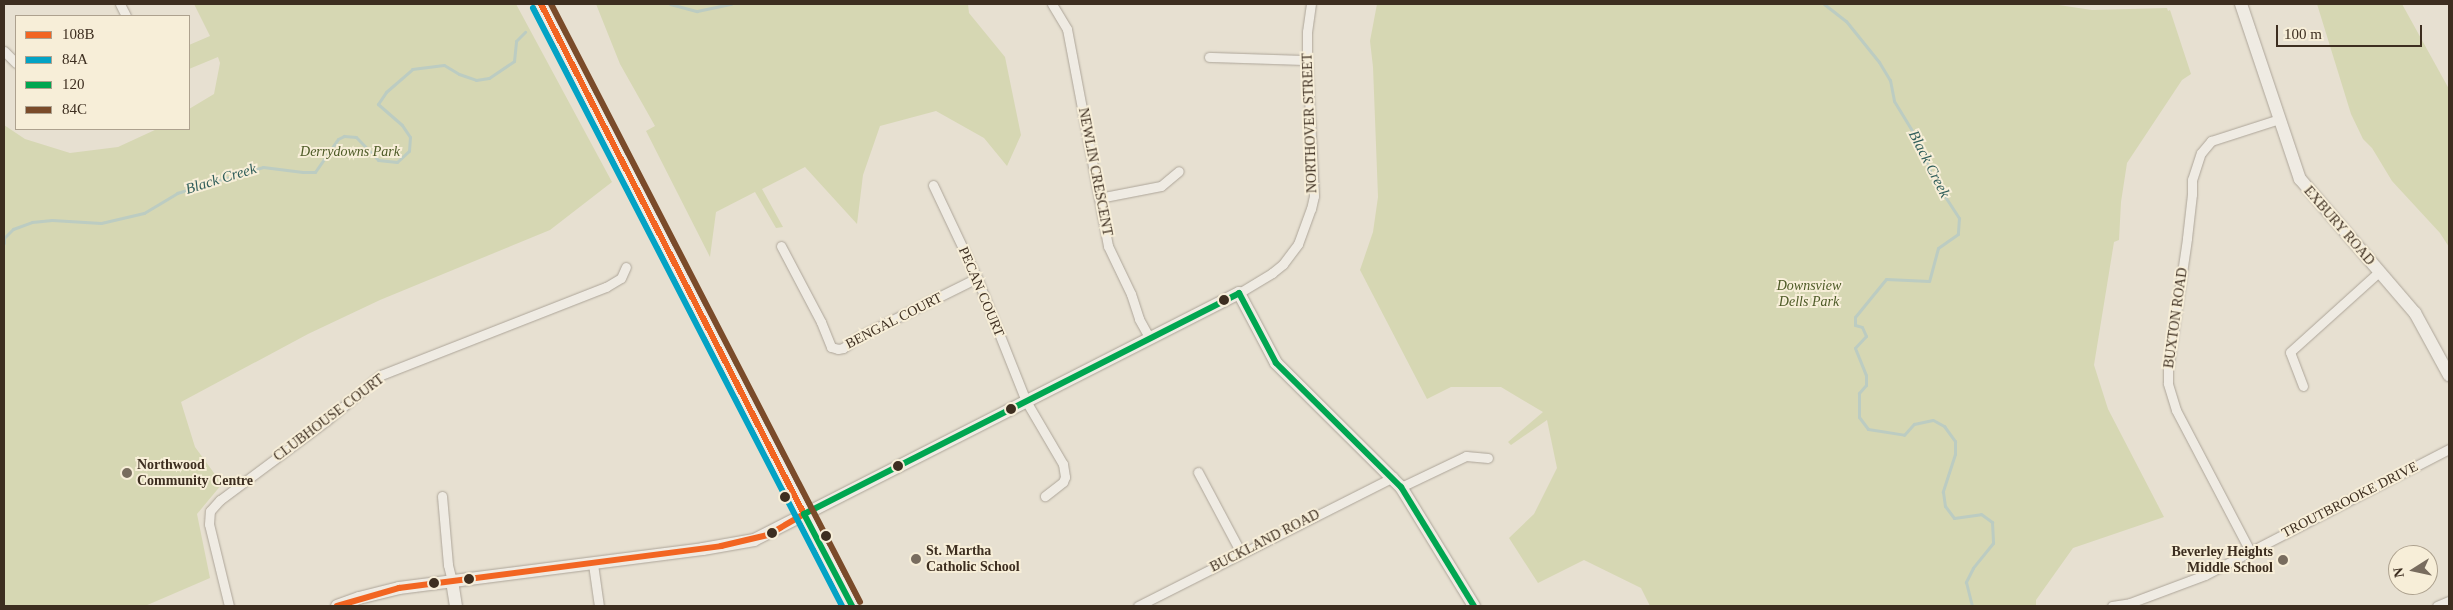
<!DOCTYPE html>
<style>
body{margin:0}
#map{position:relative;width:2453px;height:610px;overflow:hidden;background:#e7e0d1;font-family:"Times New Roman",serif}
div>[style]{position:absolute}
.green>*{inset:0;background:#d6d7b3}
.stream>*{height:3px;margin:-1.5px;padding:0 1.5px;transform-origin:1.5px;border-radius:1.5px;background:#bcccc2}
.roads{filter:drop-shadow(0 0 1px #ada599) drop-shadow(0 0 1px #ada599)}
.street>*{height:9px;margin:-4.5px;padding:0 4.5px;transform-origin:4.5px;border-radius:4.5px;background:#efebe3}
.secondary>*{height:12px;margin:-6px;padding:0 6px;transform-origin:6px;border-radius:6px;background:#efebe3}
.bus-1>*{height:6px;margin:-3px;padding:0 3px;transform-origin:3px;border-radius:3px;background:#f26522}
.bus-2>*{height:6px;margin:-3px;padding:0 3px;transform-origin:3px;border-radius:3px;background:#03a3c5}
.bus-3>*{height:6px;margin:-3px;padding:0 3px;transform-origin:3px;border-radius:3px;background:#00a651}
.bus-4>*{height:6px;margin:-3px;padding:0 3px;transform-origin:3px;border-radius:3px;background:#7a4b2a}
.dots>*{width:14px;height:14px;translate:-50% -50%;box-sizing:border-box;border:2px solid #f7eed8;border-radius:50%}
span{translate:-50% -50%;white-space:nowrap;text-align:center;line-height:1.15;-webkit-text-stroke:4px #f7eed8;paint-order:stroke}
.street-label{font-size:14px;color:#3d2e20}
.park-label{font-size:14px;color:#4d5a26;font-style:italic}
.poi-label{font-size:14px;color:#3d2e20;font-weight:700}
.left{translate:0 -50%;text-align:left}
.right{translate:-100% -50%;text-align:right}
.water-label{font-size:15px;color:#2f5d5a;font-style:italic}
.frame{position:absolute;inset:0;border:5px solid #3d2e20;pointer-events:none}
.legend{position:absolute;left:15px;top:15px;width:175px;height:115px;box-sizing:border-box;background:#f7eed8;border:1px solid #ada18e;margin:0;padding:6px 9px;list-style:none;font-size:15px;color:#3d2e20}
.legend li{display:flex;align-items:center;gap:10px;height:25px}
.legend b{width:25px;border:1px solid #ada18e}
.north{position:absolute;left:2388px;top:545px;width:50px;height:50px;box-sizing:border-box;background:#f7eed8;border:1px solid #ada18e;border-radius:50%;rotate:260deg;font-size:14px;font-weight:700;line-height:20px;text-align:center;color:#3d2e20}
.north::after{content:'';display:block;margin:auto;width:18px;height:22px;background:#786c5e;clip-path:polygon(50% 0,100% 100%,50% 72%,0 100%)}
.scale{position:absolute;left:2276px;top:25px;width:146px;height:22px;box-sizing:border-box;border:2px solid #3d2e20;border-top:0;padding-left:6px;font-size:15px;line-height:18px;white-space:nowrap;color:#3d2e20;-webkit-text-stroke:4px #f7eed8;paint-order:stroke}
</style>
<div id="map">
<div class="green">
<i style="clip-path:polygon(194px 4px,516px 4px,612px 182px,550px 230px,380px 300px,308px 334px,181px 402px,195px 447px,222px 484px,197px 514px,210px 578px,145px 606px,4px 606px,4px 125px,25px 139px,70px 153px,118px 147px,157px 129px,189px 129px,189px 109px,214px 94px,220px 63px,218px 57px,189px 69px,189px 45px,210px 36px)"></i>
<i style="clip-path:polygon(596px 4px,968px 4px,969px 13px,1005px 57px,1021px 135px,1007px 166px,984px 138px,936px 111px,880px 126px,863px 175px,857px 224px,805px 167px,762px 189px,783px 227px,776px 228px,755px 192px,716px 212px,710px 257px,646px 131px,655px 126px,620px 64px)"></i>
<i style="clip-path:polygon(1377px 4px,2052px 4px,2092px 10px,2167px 8px,2168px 11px,2170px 10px,2191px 74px,2182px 80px,2127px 163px,2121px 202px,2119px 240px,2114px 242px,2094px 365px,2108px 409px,2164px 517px,2073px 548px,2036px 600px,2036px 606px,1650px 606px,1641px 588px,1584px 560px,1538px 583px,1509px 538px,1534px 514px,1557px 468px,1547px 420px,1511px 445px,1508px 442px,1543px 412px,1501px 387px,1451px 387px,1427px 399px,1360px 270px,1373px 232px,1378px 197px,1373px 67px,1370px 41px)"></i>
<i style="clip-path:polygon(2317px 4px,2402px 4px,2449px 89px,2449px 247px,2440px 233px,2392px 181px,2372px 148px,2363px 139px,2351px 114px)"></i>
</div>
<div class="stream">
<i style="left:670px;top:4px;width:28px;rotate:15deg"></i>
<i style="left:697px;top:11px;width:35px;rotate:-12deg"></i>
<i style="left:1824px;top:4px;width:28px;rotate:38deg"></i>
<i style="left:1846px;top:21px;width:53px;rotate:51.2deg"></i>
<i style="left:1879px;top:62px;width:21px;rotate:59deg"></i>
<i style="left:1890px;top:80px;width:21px;rotate:79deg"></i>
<i style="left:1894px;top:101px;width:48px;rotate:58.6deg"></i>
<i style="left:1919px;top:142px;width:39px;rotate:69deg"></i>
<i style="left:1933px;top:178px;width:48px;rotate:57deg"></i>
<i style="left:1959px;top:218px;width:16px;rotate:94deg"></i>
<i style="left:1958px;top:234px;width:24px;rotate:145deg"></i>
<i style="left:1938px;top:248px;width:34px;rotate:105deg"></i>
<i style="left:1929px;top:281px;width:43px;rotate:-177.3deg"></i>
<i style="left:1886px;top:279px;width:49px;rotate:129.2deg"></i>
<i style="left:1855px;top:317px;width:8px;rotate:90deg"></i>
<i style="left:1855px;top:325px;width:7px;rotate:16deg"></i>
<i style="left:1862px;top:327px;width:10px;rotate:66deg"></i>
<i style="left:1866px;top:336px;width:16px;rotate:133deg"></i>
<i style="left:1855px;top:348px;width:29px;rotate:68deg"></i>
<i style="left:1866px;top:375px;width:10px;rotate:90deg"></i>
<i style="left:1866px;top:385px;width:11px;rotate:131deg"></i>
<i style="left:1859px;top:393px;width:24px;rotate:90deg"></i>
<i style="left:1859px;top:417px;width:15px;rotate:53deg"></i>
<i style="left:1868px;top:429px;width:36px;rotate:9deg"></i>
<i style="left:1904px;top:435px;width:15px;rotate:-48deg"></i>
<i style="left:1914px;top:424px;width:19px;rotate:-12deg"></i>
<i style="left:1933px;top:420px;width:13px;rotate:29deg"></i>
<i style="left:1944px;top:426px;width:19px;rotate:54deg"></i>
<i style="left:1955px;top:441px;width:13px;rotate:90deg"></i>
<i style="left:1955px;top:454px;width:40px;rotate:108deg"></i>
<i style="left:1943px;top:492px;width:14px;rotate:82deg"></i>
<i style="left:1945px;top:506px;width:15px;rotate:53deg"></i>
<i style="left:1954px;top:518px;width:27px;rotate:-8deg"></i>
<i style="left:1981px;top:514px;width:14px;rotate:36deg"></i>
<i style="left:1992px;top:522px;width:21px;rotate:87deg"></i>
<i style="left:1993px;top:543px;width:32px;rotate:129deg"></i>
<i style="left:1973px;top:568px;width:16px;rotate:117deg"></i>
<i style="left:1966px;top:582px;width:25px;rotate:76deg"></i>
<i style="left:4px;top:243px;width:5px;rotate:-90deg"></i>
<i style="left:4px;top:238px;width:13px;rotate:-45deg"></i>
<i style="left:13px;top:229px;width:20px;rotate:-20deg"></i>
<i style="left:32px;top:222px;width:20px;rotate:-6deg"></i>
<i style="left:52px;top:220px;width:49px;rotate:3.5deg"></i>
<i style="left:101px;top:223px;width:44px;rotate:-13.1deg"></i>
<i style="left:144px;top:213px;width:39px;rotate:-31deg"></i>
<i style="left:177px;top:193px;width:90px;rotate:-16.8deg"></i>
<i style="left:263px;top:167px;width:40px;rotate:7.1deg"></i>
<i style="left:303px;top:172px;width:12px"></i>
<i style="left:315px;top:172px;width:40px;rotate:-55.1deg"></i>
<i style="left:338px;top:139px;width:7px;rotate:-27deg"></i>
<i style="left:344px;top:136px;width:12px;rotate:5deg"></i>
<i style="left:356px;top:137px;width:32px;rotate:46deg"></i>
<i style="left:378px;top:160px;width:19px;rotate:6deg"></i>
<i style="left:397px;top:162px;width:16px;rotate:-43deg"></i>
<i style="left:409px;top:151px;width:14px;rotate:-86deg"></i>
<i style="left:410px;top:137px;width:14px;rotate:-124deg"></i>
<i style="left:402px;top:125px;width:32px;rotate:-139deg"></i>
<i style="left:378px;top:104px;width:14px;rotate:-56deg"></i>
<i style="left:386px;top:92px;width:35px;rotate:-41deg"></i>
<i style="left:412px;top:69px;width:32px;rotate:-7deg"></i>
<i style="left:444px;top:65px;width:17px;rotate:31deg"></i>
<i style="left:459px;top:74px;width:18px;rotate:19deg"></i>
<i style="left:476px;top:80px;width:13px;rotate:-9deg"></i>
<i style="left:489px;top:78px;width:30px;rotate:-34deg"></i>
<i style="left:514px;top:61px;width:20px;rotate:-84deg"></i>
<i style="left:516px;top:41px;width:13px;rotate:-45deg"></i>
</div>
<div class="roads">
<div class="street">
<i style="left:120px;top:4px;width:13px;rotate:63deg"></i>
<i style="left:1052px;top:4px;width:29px;rotate:59deg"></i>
<i style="left:1067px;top:29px;width:221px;rotate:79.3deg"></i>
<i style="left:1108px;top:246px;width:53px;rotate:64.4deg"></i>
<i style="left:1131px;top:294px;width:26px;rotate:72deg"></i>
<i style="left:1139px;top:319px;width:21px;rotate:61deg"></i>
<i style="left:4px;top:51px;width:17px;rotate:45deg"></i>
<i style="left:1209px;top:57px;width:98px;rotate:1.8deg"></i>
<i style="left:933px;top:185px;width:103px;rotate:64.7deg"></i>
<i style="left:977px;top:278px;width:132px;rotate:68.3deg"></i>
<i style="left:1026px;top:401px;width:73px;rotate:59.6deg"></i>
<i style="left:1063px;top:464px;width:13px;rotate:81deg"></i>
<i style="left:1065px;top:477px;width:5px;rotate:112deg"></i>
<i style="left:1063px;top:482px;width:23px;rotate:142deg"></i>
<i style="left:1099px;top:198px;width:63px;rotate:-11deg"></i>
<i style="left:1161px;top:186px;width:23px;rotate:-40deg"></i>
<i style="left:781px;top:246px;width:86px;rotate:62.2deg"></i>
<i style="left:821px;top:322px;width:27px;rotate:68deg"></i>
<i style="left:831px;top:347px;width:7px;rotate:16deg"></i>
<i style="left:838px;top:349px;width:5px;rotate:-11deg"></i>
<i style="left:843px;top:348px;width:19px;rotate:-36deg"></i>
<i style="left:858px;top:337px;width:133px;rotate:-26.4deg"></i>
<i style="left:1239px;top:293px;width:39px;rotate:-31deg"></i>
<i style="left:1272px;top:273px;width:14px;rotate:-39deg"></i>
<i style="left:1283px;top:264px;width:25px;rotate:-53deg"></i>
<i style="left:1298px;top:244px;width:37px;rotate:-70deg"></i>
<i style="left:1311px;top:209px;width:13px;rotate:-77deg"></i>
<i style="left:1314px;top:196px;width:136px;rotate:-92.9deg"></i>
<i style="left:1307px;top:60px;width:28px;rotate:-90deg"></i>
<i style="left:1307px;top:32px;width:28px;rotate:-82deg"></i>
<i style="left:2303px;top:386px;width:36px;rotate:-111deg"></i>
<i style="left:2290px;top:352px;width:120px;rotate:-42deg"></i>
<i style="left:1198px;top:472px;width:92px;rotate:62deg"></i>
<i style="left:1401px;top:487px;width:72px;rotate:-25.5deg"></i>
<i style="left:1466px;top:456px;width:22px;rotate:5deg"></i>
<i style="left:442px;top:496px;width:69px;rotate:85deg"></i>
<i style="left:448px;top:565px;width:16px;rotate:76deg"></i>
<i style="left:2250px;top:551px;width:159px;rotate:-117.7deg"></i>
<i style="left:2176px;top:410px;width:28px;rotate:-107deg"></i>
<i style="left:2168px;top:383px;width:14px;rotate:-90deg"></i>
<i style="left:2168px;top:369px;width:132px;rotate:-81.7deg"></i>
<i style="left:2187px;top:238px;width:44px;rotate:-83.5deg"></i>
<i style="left:2192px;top:194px;width:14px;rotate:-90deg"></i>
<i style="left:2192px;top:180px;width:28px;rotate:-72deg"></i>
<i style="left:2201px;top:153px;width:16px;rotate:-50deg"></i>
<i style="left:2211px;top:141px;width:71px;rotate:-17.9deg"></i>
<i style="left:593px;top:564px;width:42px;rotate:81.9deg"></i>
<i style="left:229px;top:606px;width:84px;rotate:-103.7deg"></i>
<i style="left:209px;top:524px;width:13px;rotate:-86deg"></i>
<i style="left:210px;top:511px;width:15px;rotate:-48deg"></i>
<i style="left:220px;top:500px;width:132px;rotate:-36.7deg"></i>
<i style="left:326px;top:421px;width:72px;rotate:-39.9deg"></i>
<i style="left:381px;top:375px;width:242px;rotate:-21.4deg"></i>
<i style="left:606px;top:287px;width:17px;rotate:-31deg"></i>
<i style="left:621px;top:278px;width:12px;rotate:-66deg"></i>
<i style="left:1138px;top:606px;width:286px;rotate:-26.8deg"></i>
<i style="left:2112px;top:606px;width:18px;rotate:-9deg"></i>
<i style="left:2130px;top:603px;width:80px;rotate:-20.5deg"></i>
<i style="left:2205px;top:575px;width:275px;rotate:-27.3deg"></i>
<i style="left:2437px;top:606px;width:13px;rotate:-23deg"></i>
</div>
<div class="secondary">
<i style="left:541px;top:4px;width:678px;rotate:62.68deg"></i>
<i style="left:2241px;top:4px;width:185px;rotate:71.4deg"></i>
<i style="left:2300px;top:179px;width:177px;rotate:49.4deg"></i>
<i style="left:2415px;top:313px;width:71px;rotate:61.3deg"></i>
<i style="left:452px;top:581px;width:25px;rotate:81deg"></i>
<i style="left:337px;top:606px;width:23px;rotate:-20deg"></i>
<i style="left:359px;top:598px;width:41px;rotate:-14deg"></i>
<i style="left:399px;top:588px;width:306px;rotate:-7.3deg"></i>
<i style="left:703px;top:549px;width:52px;rotate:-10deg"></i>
<i style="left:754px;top:540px;width:544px;rotate:-26.99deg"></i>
<i style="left:1239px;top:293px;width:79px;rotate:62.1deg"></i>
<i style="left:1276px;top:363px;width:176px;rotate:44.8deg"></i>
<i style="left:1401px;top:487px;width:140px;rotate:58.5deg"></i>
</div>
</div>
<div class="bus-1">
<i style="left:541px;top:4px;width:574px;rotate:62.72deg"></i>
<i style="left:337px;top:606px;width:65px;rotate:-16.2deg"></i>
<i style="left:399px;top:588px;width:325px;rotate:-7.4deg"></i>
<i style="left:721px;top:546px;width:48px;rotate:-13.2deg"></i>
<i style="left:768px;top:535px;width:42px;rotate:-30.3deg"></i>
</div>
<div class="bus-2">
<i style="left:533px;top:8px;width:673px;rotate:62.67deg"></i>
</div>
<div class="bus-3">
<i style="left:804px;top:514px;width:488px;rotate:-26.9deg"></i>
<i style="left:1239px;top:293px;width:79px;rotate:62.1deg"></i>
<i style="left:1276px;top:363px;width:176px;rotate:44.8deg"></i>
<i style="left:1401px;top:487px;width:140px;rotate:58.5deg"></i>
<i style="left:804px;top:514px;width:104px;rotate:62.4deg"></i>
</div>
<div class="bus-4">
<i style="left:551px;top:4px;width:673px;rotate:62.67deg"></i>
</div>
<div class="dots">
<i style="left:1224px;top:300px;background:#3d2e20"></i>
<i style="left:1011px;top:409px;background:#3d2e20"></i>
<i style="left:898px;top:466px;background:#3d2e20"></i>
<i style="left:127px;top:473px;background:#786c5e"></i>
<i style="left:785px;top:497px;background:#3d2e20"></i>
<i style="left:772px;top:533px;background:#3d2e20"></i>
<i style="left:826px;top:536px;background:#3d2e20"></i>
<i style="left:916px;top:559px;background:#786c5e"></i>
<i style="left:2283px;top:560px;background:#786c5e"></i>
<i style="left:469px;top:579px;background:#3d2e20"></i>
<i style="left:434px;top:583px;background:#3d2e20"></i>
</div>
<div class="street-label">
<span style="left:1310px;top:123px;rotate:-92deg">NORTHOVER STREET</span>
<span style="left:1095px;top:172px;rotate:79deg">NEWLIN CRESCENT</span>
<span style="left:2339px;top:226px;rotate:49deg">EXBURY ROAD</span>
<span style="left:981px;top:292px;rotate:67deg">PECAN COURT</span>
<span style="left:2176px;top:318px;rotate:-82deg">BUXTON ROAD</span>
<span style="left:894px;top:321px;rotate:-27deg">BENGAL COURT</span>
<span style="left:329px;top:418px;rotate:-37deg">CLUBHOUSE COURT</span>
<span style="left:2350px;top:500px;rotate:-27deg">TROUTBROOKE DRIVE</span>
<span style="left:1265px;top:541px;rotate:-27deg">BUCKLAND ROAD</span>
</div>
<div class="park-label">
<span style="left:350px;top:152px">Derrydowns Park</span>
<span style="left:1809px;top:294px">Downsview<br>Dells Park</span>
</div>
<div class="poi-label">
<span class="left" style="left:137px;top:473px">Northwood<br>Community Centre</span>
<span class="left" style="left:926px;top:559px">St. Martha<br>Catholic School</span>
<span class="right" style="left:2273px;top:560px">Beverley Heights<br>Middle School</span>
</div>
<div class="water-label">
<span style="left:1929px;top:164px;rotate:63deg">Black Creek</span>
<span style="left:221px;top:179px;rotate:-17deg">Black Creek</span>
</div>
<div class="frame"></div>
<ul class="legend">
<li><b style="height:6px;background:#f26522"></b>108B</li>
<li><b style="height:6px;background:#03a3c5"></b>84A</li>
<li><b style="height:6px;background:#00a651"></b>120</li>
<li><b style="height:6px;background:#7a4b2a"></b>84C</li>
</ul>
<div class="north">N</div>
<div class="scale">100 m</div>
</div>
